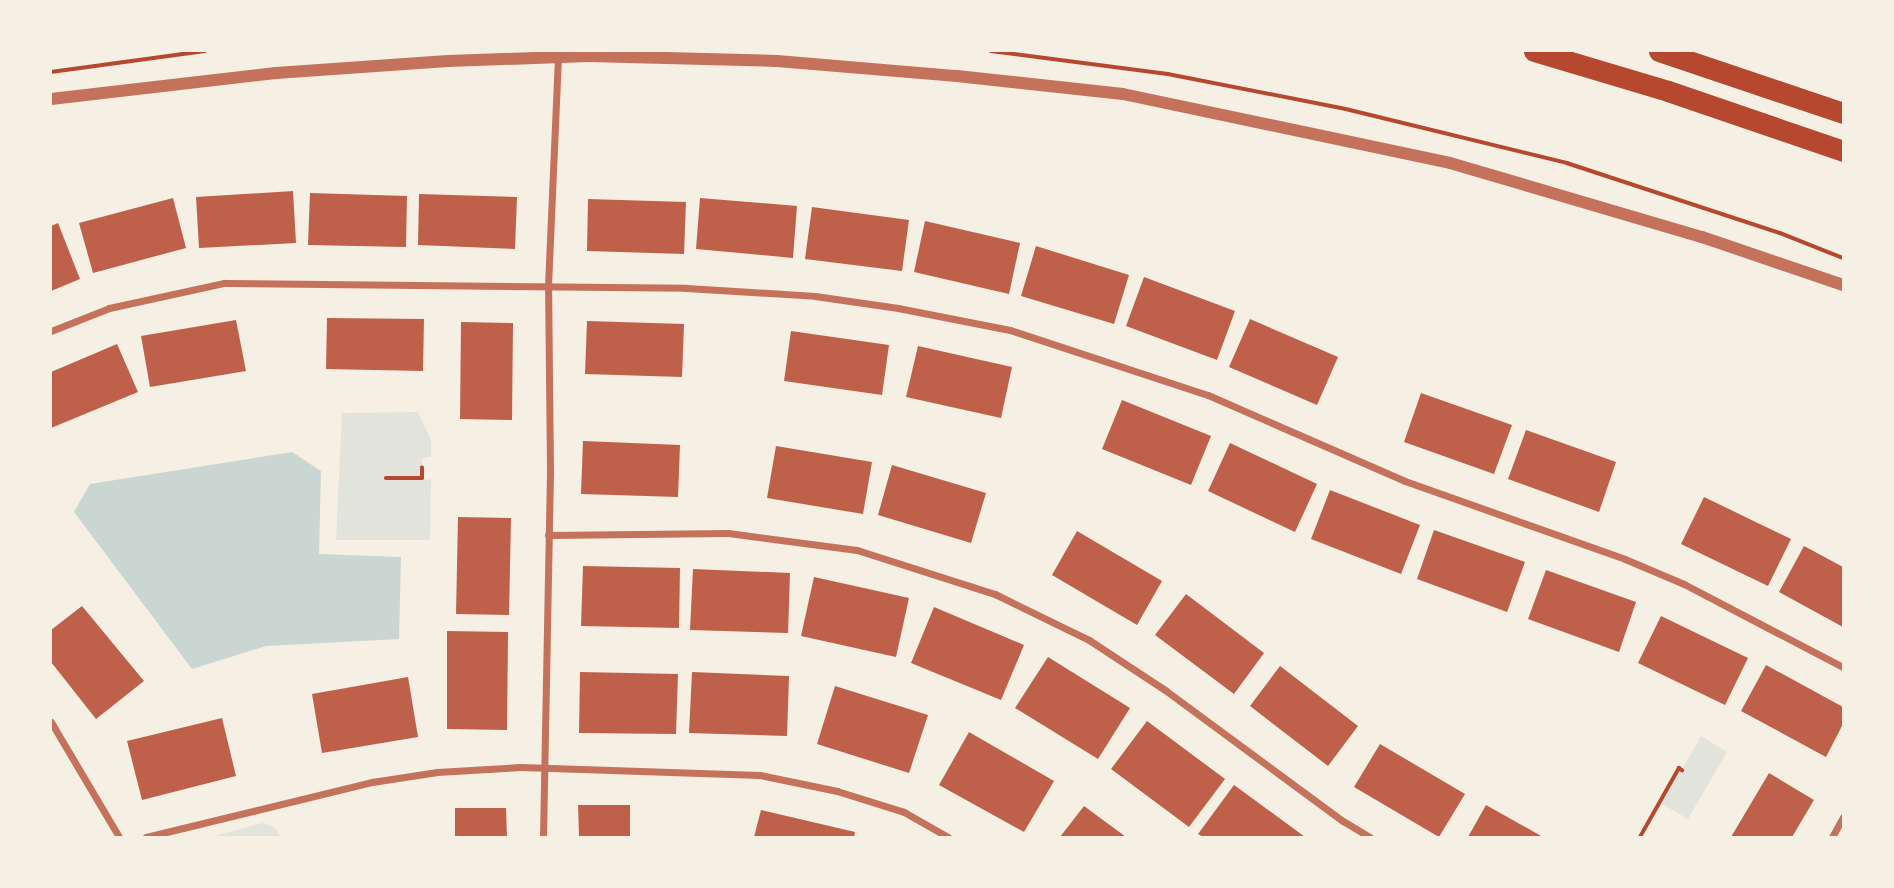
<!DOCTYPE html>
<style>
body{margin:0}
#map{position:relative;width:1894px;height:888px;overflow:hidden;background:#f6efe4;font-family:"Source Sans 3",sans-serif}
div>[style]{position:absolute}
.green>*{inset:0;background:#e2e4dc}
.water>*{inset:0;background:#c9d6d2}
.building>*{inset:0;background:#bf614a}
.path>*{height:3.5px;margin:-1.75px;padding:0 1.75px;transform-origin:1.75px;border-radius:1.75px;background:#b5482f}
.minor>*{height:7px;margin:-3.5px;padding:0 3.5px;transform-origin:3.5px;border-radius:3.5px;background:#c5725c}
.tertiary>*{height:12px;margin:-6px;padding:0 6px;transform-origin:6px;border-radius:6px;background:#c5725c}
.motorway>*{height:21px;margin:-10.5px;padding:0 10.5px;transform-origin:10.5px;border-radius:10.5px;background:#b5482f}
span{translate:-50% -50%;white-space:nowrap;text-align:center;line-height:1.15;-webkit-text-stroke:6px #f6efe4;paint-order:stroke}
.frame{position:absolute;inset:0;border:52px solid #f6efe4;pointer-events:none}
</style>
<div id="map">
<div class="green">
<i style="clip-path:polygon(418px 412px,431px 440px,431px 457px,422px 458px,422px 479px,431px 480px,430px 540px,336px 540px,342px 413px)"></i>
<i style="clip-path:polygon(1701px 736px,1727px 752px,1688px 819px,1662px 804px)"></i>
<i style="clip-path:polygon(263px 823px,274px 827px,281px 837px,210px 837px)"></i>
</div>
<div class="water">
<i style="clip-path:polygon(292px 452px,321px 471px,319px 554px,401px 557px,399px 639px,266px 646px,192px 669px,74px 512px,90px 484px)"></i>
</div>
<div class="building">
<i style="clip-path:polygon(293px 191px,296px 243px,199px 248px,196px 197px)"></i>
<i style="clip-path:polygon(310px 193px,407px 196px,406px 247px,308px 245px)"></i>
<i style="clip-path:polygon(419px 194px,517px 197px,515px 249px,418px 245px)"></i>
<i style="clip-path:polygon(173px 198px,186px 248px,93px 273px,79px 223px)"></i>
<i style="clip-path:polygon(700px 198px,797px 206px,793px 258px,696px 249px)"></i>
<i style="clip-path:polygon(588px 199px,686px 202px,684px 254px,587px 251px)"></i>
<i style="clip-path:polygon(812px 207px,909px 220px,902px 271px,805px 259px)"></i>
<i style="clip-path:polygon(925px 221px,1020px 243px,1009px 294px,914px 272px)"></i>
<i style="clip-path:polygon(58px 223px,80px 279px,51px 291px,51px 226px)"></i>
<i style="clip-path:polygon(1036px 246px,1129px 275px,1114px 324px,1021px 296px)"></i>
<i style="clip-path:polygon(1144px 277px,1235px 311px,1217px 360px,1126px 326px)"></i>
<i style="clip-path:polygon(327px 318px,424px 319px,423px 371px,326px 369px)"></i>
<i style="clip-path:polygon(1250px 319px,1338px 357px,1317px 405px,1229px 367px)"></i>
<i style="clip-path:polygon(236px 320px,246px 371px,150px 387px,141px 336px)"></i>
<i style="clip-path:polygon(587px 321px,684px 324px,682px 377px,585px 374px)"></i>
<i style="clip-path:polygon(461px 322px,513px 323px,512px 420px,460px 419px)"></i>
<i style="clip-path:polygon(791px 331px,889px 345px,882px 395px,784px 381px)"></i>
<i style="clip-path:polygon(117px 344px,138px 392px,51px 428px,51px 372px)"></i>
<i style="clip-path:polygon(918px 346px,1012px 367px,1001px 418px,906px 397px)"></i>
<i style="clip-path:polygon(1421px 393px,1512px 425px,1494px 474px,1404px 442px)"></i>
<i style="clip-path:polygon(1122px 400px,1211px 436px,1191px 485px,1102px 449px)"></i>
<i style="clip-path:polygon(1526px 430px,1616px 462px,1599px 512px,1508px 479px)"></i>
<i style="clip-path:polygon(583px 441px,680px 445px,678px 497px,581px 494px)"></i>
<i style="clip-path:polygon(1230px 443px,1317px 484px,1295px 532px,1208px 491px)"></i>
<i style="clip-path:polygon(776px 446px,872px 462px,863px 514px,767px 498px)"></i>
<i style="clip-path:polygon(892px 465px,986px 493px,971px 543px,878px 515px)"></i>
<i style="clip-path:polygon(1330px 490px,1420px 525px,1401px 574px,1311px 539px)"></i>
<i style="clip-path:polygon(1704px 497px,1791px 539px,1768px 586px,1681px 544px)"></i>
<i style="clip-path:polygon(458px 517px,511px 518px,509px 615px,456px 614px)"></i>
<i style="clip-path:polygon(1434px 530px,1525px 562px,1507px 612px,1417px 579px)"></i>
<i style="clip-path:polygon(1077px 531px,1162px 581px,1137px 625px,1052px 575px)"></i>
<i style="clip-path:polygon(1804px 546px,1843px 567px,1843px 627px,1779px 592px)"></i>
<i style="clip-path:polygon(583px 566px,680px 568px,679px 628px,581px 626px)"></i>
<i style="clip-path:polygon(693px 569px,790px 573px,788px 633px,690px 630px)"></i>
<i style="clip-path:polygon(1546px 570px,1636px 602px,1619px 652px,1528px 619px)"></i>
<i style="clip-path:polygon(814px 577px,909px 598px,896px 657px,801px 636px)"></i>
<i style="clip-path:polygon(1186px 594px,1264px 653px,1234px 694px,1155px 635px)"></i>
<i style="clip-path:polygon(82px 606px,144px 681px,96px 719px,51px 662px,51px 630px)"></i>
<i style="clip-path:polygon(934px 607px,1024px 645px,1001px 700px,911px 663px)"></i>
<i style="clip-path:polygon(1661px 616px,1748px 658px,1725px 705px,1638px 663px)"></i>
<i style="clip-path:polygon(447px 631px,508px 632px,507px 730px,447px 729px)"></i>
<i style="clip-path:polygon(1048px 657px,1130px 708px,1098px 759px,1015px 708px)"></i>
<i style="clip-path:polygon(1766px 665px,1843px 707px,1843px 724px,1826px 757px,1741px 711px)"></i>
<i style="clip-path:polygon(1280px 666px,1358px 726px,1328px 766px,1250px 706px)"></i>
<i style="clip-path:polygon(580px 672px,678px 674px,676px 734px,579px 733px)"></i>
<i style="clip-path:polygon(692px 672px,789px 676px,787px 736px,689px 733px)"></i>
<i style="clip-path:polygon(408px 677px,418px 737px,322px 753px,312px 694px)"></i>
<i style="clip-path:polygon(835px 686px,928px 715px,909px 773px,817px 744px)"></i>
<i style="clip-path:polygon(222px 718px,236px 776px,142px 800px,127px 741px)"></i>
<i style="clip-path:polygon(1147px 721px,1225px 779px,1189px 827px,1111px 769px)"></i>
<i style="clip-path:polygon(969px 732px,1054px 781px,1024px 832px,939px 785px)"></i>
<i style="clip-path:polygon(1380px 744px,1465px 794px,1439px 837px,1354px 787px)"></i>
<i style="clip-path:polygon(1769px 773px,1814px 800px,1792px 837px,1731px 837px)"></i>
<i style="clip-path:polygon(1234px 785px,1305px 837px,1203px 837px,1198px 834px)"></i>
<i style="clip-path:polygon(578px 805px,630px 805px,630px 837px,579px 837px)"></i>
<i style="clip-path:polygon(1486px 805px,1543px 837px,1468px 837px)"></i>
<i style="clip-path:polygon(1084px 806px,1126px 837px,1060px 837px)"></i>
<i style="clip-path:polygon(455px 808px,506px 808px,507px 837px,455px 837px)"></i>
<i style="clip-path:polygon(761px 810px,855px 832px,854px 837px,754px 837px)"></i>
</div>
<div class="path">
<i style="left:991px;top:51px;width:178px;rotate:7.4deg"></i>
<i style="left:1168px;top:74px;width:181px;rotate:11.1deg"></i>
<i style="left:1346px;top:109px;width:228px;rotate:13.7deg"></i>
<i style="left:1567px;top:163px;width:224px;rotate:18.2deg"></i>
<i style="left:1780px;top:233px;width:68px;rotate:21.6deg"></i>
<i style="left:51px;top:72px;width:155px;rotate:-7.8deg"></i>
<i style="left:386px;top:478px;width:36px"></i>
<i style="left:422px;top:478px;width:10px;rotate:-90deg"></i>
<i style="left:1640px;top:837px;width:79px;rotate:-60.5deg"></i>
<i style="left:1679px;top:768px;width:4px;rotate:34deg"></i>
</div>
<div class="minor">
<i style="left:51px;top:331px;width:62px;rotate:-21.6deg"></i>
<i style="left:109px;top:308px;width:118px;rotate:-12.3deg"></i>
<i style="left:224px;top:283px;width:462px;rotate:0.6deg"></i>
<i style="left:686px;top:288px;width:129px;rotate:3.5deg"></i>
<i style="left:815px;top:296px;width:84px;rotate:8.2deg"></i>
<i style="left:898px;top:308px;width:114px;rotate:11.1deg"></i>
<i style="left:1010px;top:330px;width:208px;rotate:18.2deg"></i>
<i style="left:1208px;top:395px;width:215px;rotate:23.6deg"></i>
<i style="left:1405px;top:481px;width:233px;rotate:19.5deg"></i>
<i style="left:1625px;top:559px;width:64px;rotate:23deg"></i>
<i style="left:1684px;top:584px;width:179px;rotate:27.6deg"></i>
<i style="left:548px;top:535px;width:180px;rotate:-0.6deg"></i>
<i style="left:728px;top:533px;width:130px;rotate:7.5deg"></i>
<i style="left:857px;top:550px;width:145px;rotate:17.7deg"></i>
<i style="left:995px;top:594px;width:105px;rotate:26.1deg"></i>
<i style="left:1089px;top:640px;width:91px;rotate:33.3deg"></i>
<i style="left:1165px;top:690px;width:221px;rotate:36.4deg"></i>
<i style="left:1343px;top:821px;width:31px;rotate:31deg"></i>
<i style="left:51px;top:722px;width:134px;rotate:59.4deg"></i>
<i style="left:146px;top:837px;width:233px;rotate:-13.7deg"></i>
<i style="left:372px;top:782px;width:66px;rotate:-8.7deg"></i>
<i style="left:437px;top:772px;width:84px;rotate:-3.4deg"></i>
<i style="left:521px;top:767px;width:239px;rotate:1.9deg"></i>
<i style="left:760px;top:775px;width:79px;rotate:11.7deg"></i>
<i style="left:837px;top:791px;width:70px;rotate:17.4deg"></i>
<i style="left:904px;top:812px;width:51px;rotate:29.6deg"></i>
<i style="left:543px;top:837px;width:366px;rotate:-88.9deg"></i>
<i style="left:550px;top:471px;width:185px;rotate:-90.6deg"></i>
<i style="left:548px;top:286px;width:229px;rotate:-87.5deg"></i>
<i style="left:1832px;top:837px;width:23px;rotate:-61deg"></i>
</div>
<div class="tertiary">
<i style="left:51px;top:99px;width:226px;rotate:-6.6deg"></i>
<i style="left:276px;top:73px;width:172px;rotate:-4deg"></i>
<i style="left:448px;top:61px;width:140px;rotate:-2deg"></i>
<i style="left:588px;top:56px;width:189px;rotate:1.5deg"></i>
<i style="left:777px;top:61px;width:181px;rotate:4.8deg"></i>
<i style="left:957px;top:76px;width:167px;rotate:6.2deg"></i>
<i style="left:1123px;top:94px;width:334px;rotate:11.9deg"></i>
<i style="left:1450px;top:163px;width:263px;rotate:16.4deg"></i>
<i style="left:1702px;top:237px;width:149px;rotate:18.8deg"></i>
</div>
<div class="motorway">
<i style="left:1534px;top:51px;width:140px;rotate:16.6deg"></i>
<i style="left:1668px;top:91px;width:185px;rotate:18.9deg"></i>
<i style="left:1659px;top:51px;width:194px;rotate:18.6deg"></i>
</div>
<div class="frame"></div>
</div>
